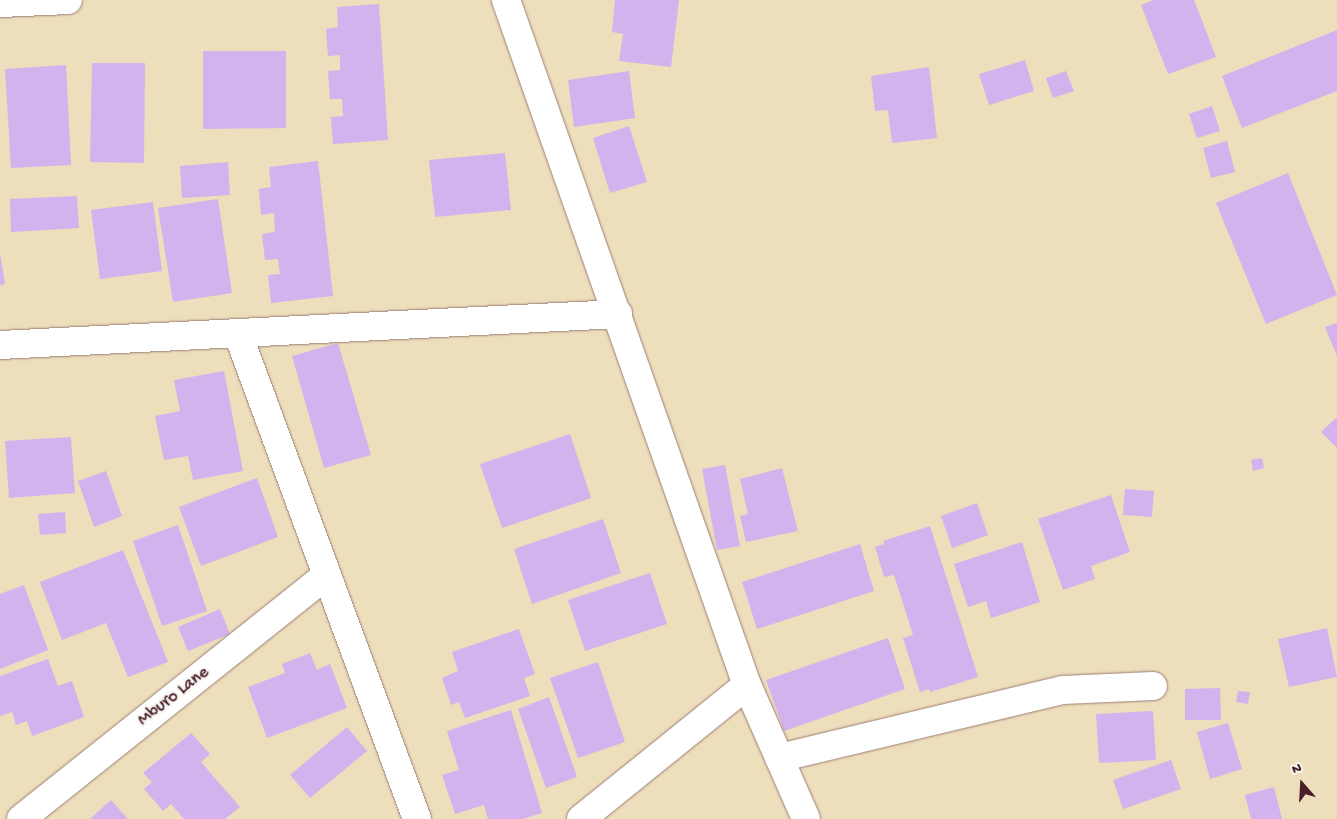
<!DOCTYPE html>
<style>
body{margin:0}
#map{position:relative;width:1337px;height:819px;overflow:hidden;background:#eddebc;font-family:"Gochi Hand",sans-serif}
div>[style]{position:absolute}
.building>*{inset:0;background:#d4b2ed}
.roads{filter:drop-shadow(0 0 1px #9c7e74) drop-shadow(0 0 1px #9c7e74)}
.street>*{height:28px;margin:-14px;padding:0 14px;transform-origin:14px;border-radius:14px;background:#fff}
.secondary>*{height:28px;margin:-14px;padding:0 14px;transform-origin:14px;border-radius:14px;background:#fff}
span{translate:-50% -50%;white-space:nowrap;text-align:center;line-height:1.15;-webkit-text-stroke:4.5px #f6f6f2;paint-order:stroke}
.street-label{font-size:18px;color:#4a1f2b}
.north{position:absolute;left:1277px;top:759px;width:50px;height:50px;-webkit-text-stroke:4px #f6f6f2;paint-order:stroke;rotate:341deg;font-size:14px;font-weight:700;line-height:20px;text-align:center;color:#4a1f2b}
.north::after{content:'';display:block;margin:auto;width:18px;height:22px;background:#4a1f2b;clip-path:polygon(50% 0,100% 100%,50% 72%,0 100%)}
</style>
<div id="map">
<div class="building">
<i style="clip-path:polygon(615px 0,679px 0,671px 67px,619px 61px,623px 34px,612px 32px)"></i>
<i style="clip-path:polygon(1154px 0,1194px 0,1216px 57px,1168px 74px,1141px 5px)"></i>
<i style="clip-path:polygon(379px 4px,388px 140px,333px 144px,331px 117px,343px 116px,342px 99px,330px 99px,328px 71px,340px 70px,340px 55px,328px 56px,326px 29px,338px 27px,337px 7px)"></i>
<i style="clip-path:polygon(1337px 30px,1337px 91px,1242px 128px,1222px 76px)"></i>
<i style="clip-path:polygon(203px 51px,286px 51px,286px 128px,203px 129px)"></i>
<i style="clip-path:polygon(1025px 60px,1034px 91px,989px 105px,979px 74px)"></i>
<i style="clip-path:polygon(92px 63px,145px 63px,144px 163px,90px 162px)"></i>
<i style="clip-path:polygon(66px 65px,71px 165px,11px 168px,5px 69px)"></i>
<i style="clip-path:polygon(929px 67px,937px 138px,892px 143px,888px 110px,875px 111px,871px 76px)"></i>
<i style="clip-path:polygon(629px 71px,635px 118px,574px 127px,568px 80px)"></i>
<i style="clip-path:polygon(1066px 71px,1074px 91px,1053px 98px,1046px 78px)"></i>
<i style="clip-path:polygon(1212px 106px,1220px 131px,1197px 138px,1189px 114px)"></i>
<i style="clip-path:polygon(629px 126px,647px 182px,610px 193px,593px 138px)"></i>
<i style="clip-path:polygon(1227px 141px,1235px 172px,1211px 178px,1203px 148px)"></i>
<i style="clip-path:polygon(505px 153px,511px 210px,435px 217px,429px 160px)"></i>
<i style="clip-path:polygon(318px 161px,333px 296px,271px 303px,268px 275px,280px 274px,278px 259px,265px 260px,262px 234px,275px 232px,274px 213px,261px 215px,259px 189px,271px 187px,269px 167px)"></i>
<i style="clip-path:polygon(228px 162px,230px 195px,182px 198px,180px 166px)"></i>
<i style="clip-path:polygon(1288px 173px,1337px 295px,1266px 324px,1216px 203px)"></i>
<i style="clip-path:polygon(77px 196px,79px 228px,11px 232px,10px 199px)"></i>
<i style="clip-path:polygon(218px 199px,232px 293px,173px 302px,158px 208px)"></i>
<i style="clip-path:polygon(153px 202px,162px 271px,100px 279px,91px 210px)"></i>
<i style="clip-path:polygon(0 253px,5px 284px,0 285px)"></i>
<i style="clip-path:polygon(1337px 323px,1337px 356px,1325px 327px)"></i>
<i style="clip-path:polygon(338px 343px,371px 455px,324px 468px,292px 356px)"></i>
<i style="clip-path:polygon(224px 371px,243px 471px,193px 480px,188px 456px,164px 460px,155px 416px,180px 411px,174px 380px)"></i>
<i style="clip-path:polygon(1337px 417px,1337px 448px,1321px 432px)"></i>
<i style="clip-path:polygon(570px 434px,591px 498px,502px 528px,480px 464px)"></i>
<i style="clip-path:polygon(71px 437px,75px 493px,9px 498px,5px 441px)"></i>
<i style="clip-path:polygon(1262px 458px,1264px 468px,1253px 471px,1251px 460px)"></i>
<i style="clip-path:polygon(725px 465px,740px 546px,717px 550px,702px 469px)"></i>
<i style="clip-path:polygon(782px 468px,798px 531px,746px 542px,740px 516px,748px 514px,740px 479px)"></i>
<i style="clip-path:polygon(106px 471px,122px 516px,94px 527px,78px 481px)"></i>
<i style="clip-path:polygon(257px 478px,278px 537px,201px 566px,179px 507px)"></i>
<i style="clip-path:polygon(1125px 489px,1154px 491px,1152px 517px,1123px 515px)"></i>
<i style="clip-path:polygon(1111px 495px,1130px 552px,1091px 566px,1095px 579px,1063px 590px,1038px 519px)"></i>
<i style="clip-path:polygon(977px 503px,988px 535px,952px 548px,941px 516px)"></i>
<i style="clip-path:polygon(65px 512px,66px 533px,40px 535px,38px 514px)"></i>
<i style="clip-path:polygon(603px 519px,621px 573px,532px 604px,514px 549px)"></i>
<i style="clip-path:polygon(178px 525px,207px 611px,162px 626px,133px 541px)"></i>
<i style="clip-path:polygon(930px 526px,978px 677px,930px 692px,929px 689px,920px 692px,903px 638px,913px 635px,894px 575px,884px 577px,875px 547px,884px 544px,883px 541px)"></i>
<i style="clip-path:polygon(1022px 542px,1040px 602px,991px 618px,986px 601px,968px 607px,954px 564px)"></i>
<i style="clip-path:polygon(860px 544px,874px 591px,757px 629px,742px 582px)"></i>
<i style="clip-path:polygon(123px 550px,168px 662px,128px 677px,106px 623px,62px 640px,40px 582px)"></i>
<i style="clip-path:polygon(650px 573px,667px 624px,585px 651px,568px 600px)"></i>
<i style="clip-path:polygon(24px 585px,48px 650px,0 669px,0 594px)"></i>
<i style="clip-path:polygon(220px 609px,230px 634px,188px 651px,178px 627px)"></i>
<i style="clip-path:polygon(1327px 628px,1337px 677px,1289px 687px,1278px 639px)"></i>
<i style="clip-path:polygon(519px 629px,535px 674px,524px 678px,530px 696px,465px 718px,459px 702px,451px 705px,442px 678px,458px 671px,452px 652px)"></i>
<i style="clip-path:polygon(888px 638px,905px 689px,784px 731px,766px 680px)"></i>
<i style="clip-path:polygon(310px 653px,317px 670px,330px 664px,347px 708px,267px 738px,248px 687px,285px 673px,282px 664px)"></i>
<i style="clip-path:polygon(48px 659px,58px 686px,72px 681px,84px 717px,32px 736px,27px 721px,16px 725px,12px 712px,0 716px,0 676px)"></i>
<i style="clip-path:polygon(598px 662px,625px 742px,578px 758px,550px 678px)"></i>
<i style="clip-path:polygon(1220px 688px,1221px 720px,1185px 720px,1185px 689px)"></i>
<i style="clip-path:polygon(1238px 691px,1250px 692px,1248px 704px,1236px 702px)"></i>
<i style="clip-path:polygon(549px 697px,577px 777px,546px 788px,518px 709px)"></i>
<i style="clip-path:polygon(511px 710px,542px 813px,523px 819px,488px 819px,484px 805px,455px 814px,442px 775px,459px 770px,447px 731px)"></i>
<i style="clip-path:polygon(1153px 711px,1156px 760px,1099px 763px,1096px 714px)"></i>
<i style="clip-path:polygon(1228px 723px,1242px 769px,1210px 779px,1197px 732px)"></i>
<i style="clip-path:polygon(347px 727px,367px 751px,310px 798px,290px 775px)"></i>
<i style="clip-path:polygon(191px 733px,210px 754px,201px 762px,240px 807px,225px 819px,184px 819px,171px 804px,163px 811px,144px 789px,152px 782px,143px 773px)"></i>
<i style="clip-path:polygon(1171px 760px,1181px 789px,1123px 809px,1113px 780px)"></i>
<i style="clip-path:polygon(1274px 787px,1282px 819px,1251px 819px,1245px 795px)"></i>
<i style="clip-path:polygon(111px 800px,128px 819px,90px 819px)"></i>
</div>
<div class="roads">
<div class="street">
<i style="left:0;top:3px;width:68px;rotate:-2.5deg"></i>
<i style="left:238px;top:334px;width:517px;rotate:69.74deg"></i>
<i style="left:0;top:345px;width:619px;rotate:-2.87deg"></i>
<i style="left:779px;top:758px;width:292px;rotate:-13.5deg"></i>
<i style="left:1063px;top:690px;width:90px;rotate:-2.5deg"></i>
<i style="left:21px;top:819px;width:391px;rotate:-38.6deg"></i>
<i style="left:581px;top:819px;width:213px;rotate:-38.9deg"></i>
</div>
<div class="secondary">
<i style="left:506px;top:0;width:726px;rotate:70.62deg"></i>
<i style="left:747px;top:685px;width:146px;rotate:66.2deg"></i>
</div>
</div>
<div class="street-label">
<span style="left:174px;top:697px;rotate:-38deg">Mburo Lane</span>
</div>
<div class="north">N</div>
</div>
